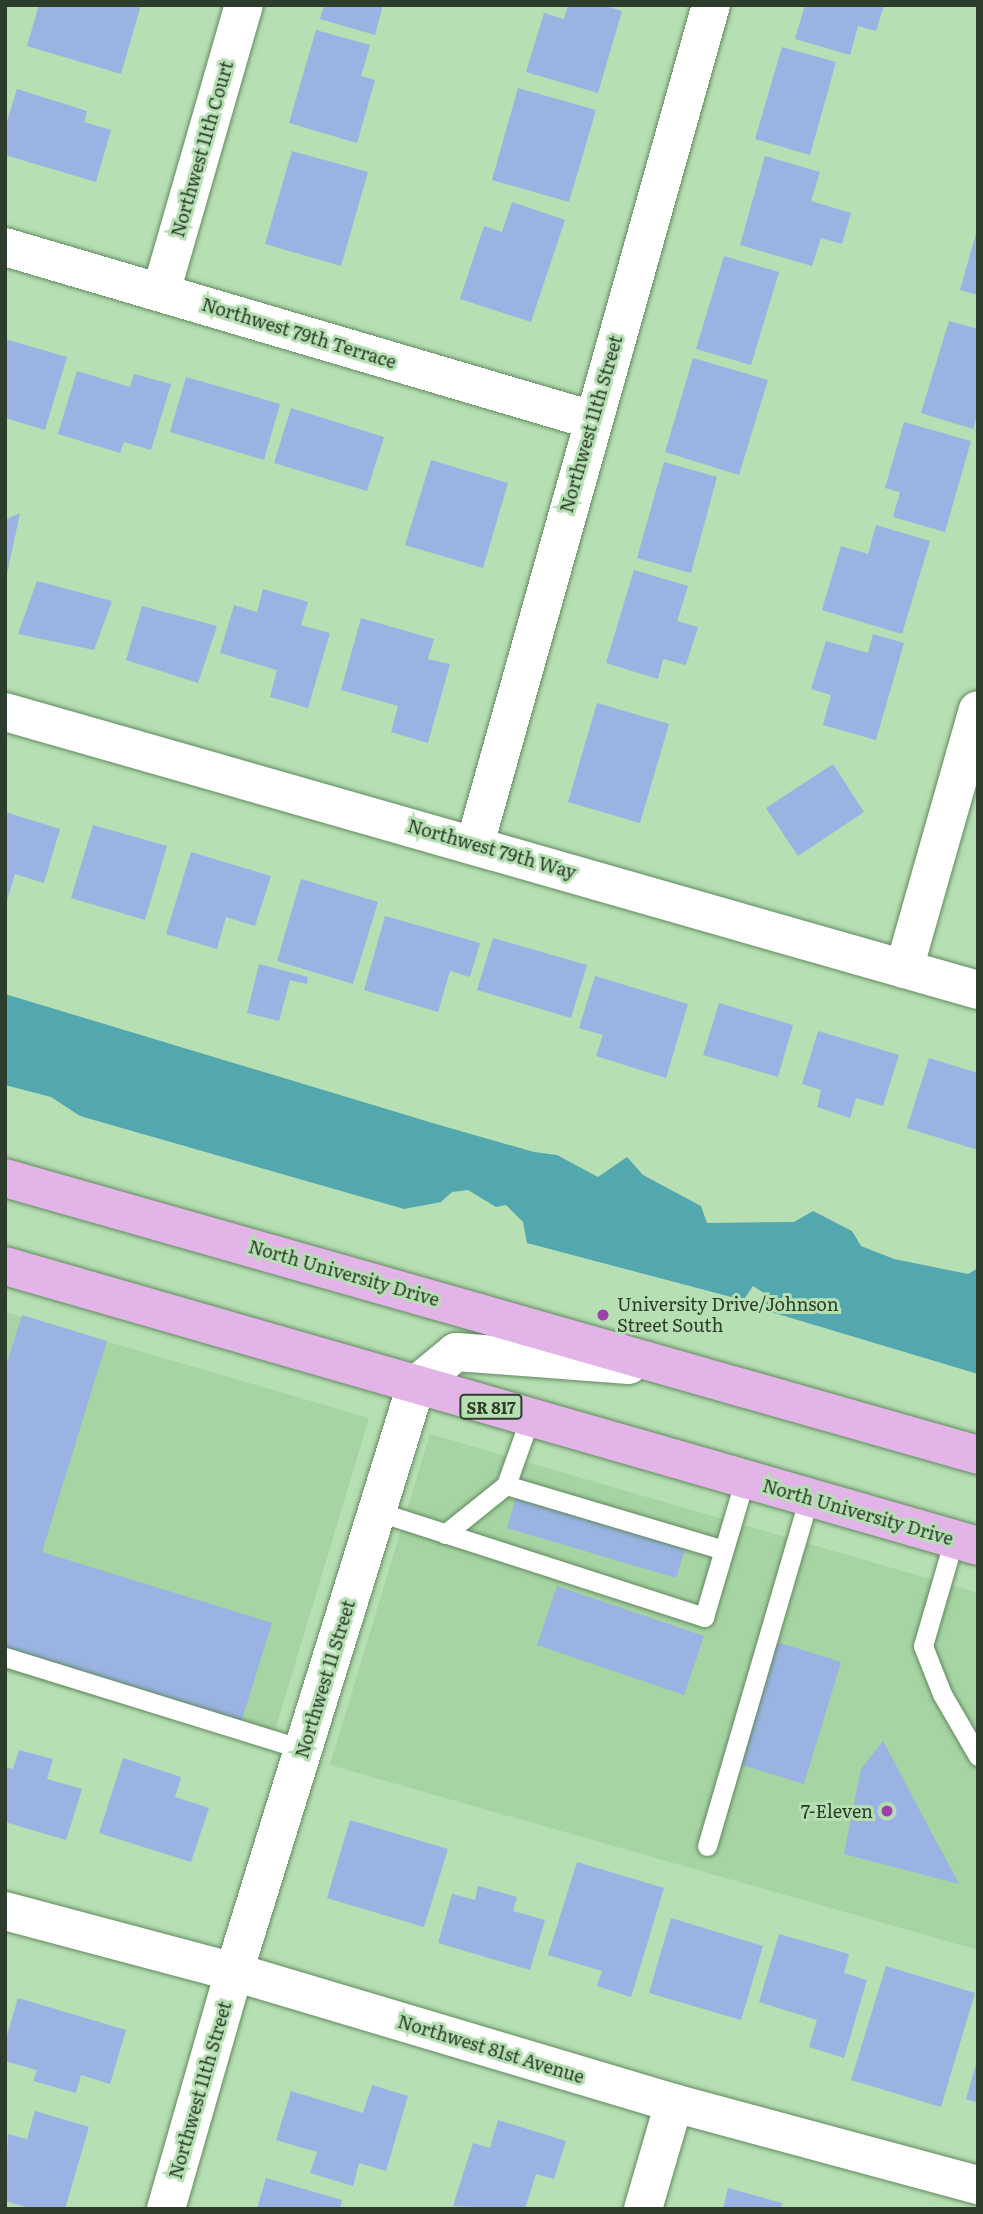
<!DOCTYPE html>
<style>
body{margin:0}
#map{position:relative;width:983px;height:2214px;overflow:hidden;background:#b6dfb3;font-family:Literata,serif}
div>[style]{position:absolute}
.built>*{inset:0;background:#a6d4a3}
.water>*{inset:0;background:#53a8af}
.building>*{inset:0;background:#9ab3e3}
.roads{filter:drop-shadow(0 0 2px #62885f) drop-shadow(0 0 2px #62885f)}
.lane>*{height:19px;margin:-9.5px;padding:0 9.5px;transform-origin:9.5px;border-radius:9.5px;background:#fff}
.street>*{height:38px;margin:-19px;padding:0 19px;transform-origin:19px;border-radius:19px;background:#fff}
.primary>*{height:38px;margin:-19px;padding:0 19px;transform-origin:19px;border-radius:19px;background:#e2b4e7}
.dots>*{width:19px;height:19px;translate:-50% -50%;box-sizing:border-box;border:4px solid #b6dfb3;border-radius:50%}
span{translate:-50% -50%;white-space:nowrap;text-align:center;line-height:1.15;-webkit-text-stroke:6px #b6dfb3;paint-order:stroke}
.shield-label span{padding:2px 5px;background:#b6dfb3;border:2px solid;border-radius:5px;-webkit-text-stroke-width:0}
.shield-label{font-size:16px;color:#2d3d2b;font-weight:700}
.street-label{font-size:18px;color:#2d3d2b}
.poi-label{font-size:18px;color:#2d3d2b}
.left{translate:0 -50%;text-align:left}
.right{translate:-100% -50%;text-align:right}
.frame{position:absolute;inset:0;border:7px solid #2d3d2b;pointer-events:none}
</style>
<div id="map">
<div class="built">
<i style="clip-path:polygon(5px 1312px,369px 1418px,270px 1747px,5px 1672px)"></i>
<i style="clip-path:polygon(430px 1434px,978px 1593px,978px 1950px,330px 1765px)"></i>
</div>
<div class="water">
<i style="clip-path:polygon(5px 994px,436px 1124px,534px 1152px,557px 1155px,598px 1177px,627px 1157px,643px 1175px,701px 1206px,707px 1223px,794px 1222px,813px 1211px,852px 1231px,861px 1246px,894px 1259px,968px 1274px,978px 1268px,978px 1374px,771px 1312px,764px 1305px,764px 1293px,753px 1286px,745px 1298px,735px 1298px,527px 1243px,523px 1222px,506px 1205px,496px 1207px,468px 1190px,452px 1192px,441px 1202px,404px 1209px,80px 1116px,51px 1097px,5px 1085px)"></i>
</div>
<div class="building">
<i style="clip-path:polygon(39px 5px,141px 5px,121px 74px,27px 46px)"></i>
<i style="clip-path:polygon(324px 5px,383px 5px,375px 35px,320px 19px)"></i>
<i style="clip-path:polygon(568px 5px,602px 5px,622px 11px,598px 93px,526px 72px,544px 13px,564px 19px)"></i>
<i style="clip-path:polygon(805px 5px,884px 5px,876px 31px,858px 26px,850px 55px,795px 39px)"></i>
<i style="clip-path:polygon(316px 30px,370px 45px,361px 76px,375px 80px,357px 143px,289px 123px)"></i>
<i style="clip-path:polygon(782px 47px,836px 62px,810px 155px,755px 139px)"></i>
<i style="clip-path:polygon(518px 88px,596px 110px,569px 202px,492px 180px)"></i>
<i style="clip-path:polygon(17px 89px,87px 111px,84px 122px,111px 130px,96px 182px,5px 155px,5px 128px)"></i>
<i style="clip-path:polygon(292px 151px,368px 172px,341px 266px,265px 244px)"></i>
<i style="clip-path:polygon(765px 156px,820px 172px,811px 201px,851px 213px,842px 244px,821px 238px,812px 266px,740px 245px)"></i>
<i style="clip-path:polygon(512px 202px,565px 220px,531px 322px,460px 299px,484px 226px,502px 232px)"></i>
<i style="clip-path:polygon(977px 230px,978px 230px,978px 295px,960px 290px)"></i>
<i style="clip-path:polygon(724px 256px,779px 272px,751px 365px,696px 349px)"></i>
<i style="clip-path:polygon(949px 321px,978px 329px,978px 412px,973px 429px,921px 413px)"></i>
<i style="clip-path:polygon(5px 339px,67px 357px,45px 430px,5px 418px)"></i>
<i style="clip-path:polygon(693px 358px,768px 380px,739px 475px,665px 452px)"></i>
<i style="clip-path:polygon(77px 371px,130px 387px,134px 374px,171px 384px,151px 450px,124px 442px,120px 453px,58px 434px)"></i>
<i style="clip-path:polygon(186px 377px,280px 404px,264px 460px,170px 432px)"></i>
<i style="clip-path:polygon(291px 408px,384px 437px,367px 491px,274px 463px)"></i>
<i style="clip-path:polygon(904px 422px,971px 441px,945px 532px,893px 517px,900px 492px,885px 488px)"></i>
<i style="clip-path:polygon(431px 460px,508px 483px,483px 568px,405px 545px)"></i>
<i style="clip-path:polygon(664px 462px,717px 477px,691px 573px,637px 558px)"></i>
<i style="clip-path:polygon(20px 513px,6px 579px,5px 579px,5px 520px)"></i>
<i style="clip-path:polygon(876px 525px,930px 541px,902px 634px,822px 610px,841px 546px,868px 554px)"></i>
<i style="clip-path:polygon(634px 570px,688px 586px,677px 621px,698px 627px,686px 665px,663px 659px,658px 679px,606px 663px)"></i>
<i style="clip-path:polygon(37px 581px,112px 601px,94px 650px,18px 634px)"></i>
<i style="clip-path:polygon(263px 589px,308px 602px,301px 625px,330px 633px,308px 708px,270px 697px,277px 670px,220px 653px,234px 605px,257px 612px)"></i>
<i style="clip-path:polygon(142px 606px,217px 626px,198px 683px,126px 660px)"></i>
<i style="clip-path:polygon(361px 618px,434px 639px,428px 659px,450px 664px,428px 743px,391px 732px,398px 706px,341px 690px)"></i>
<i style="clip-path:polygon(873px 634px,904px 643px,876px 740px,823px 725px,831px 695px,811px 689px,826px 641px,868px 653px)"></i>
<i style="clip-path:polygon(597px 703px,669px 724px,640px 823px,568px 802px)"></i>
<i style="clip-path:polygon(833px 764px,864px 812px,798px 856px,766px 808px)"></i>
<i style="clip-path:polygon(5px 812px,60px 829px,44px 883px,15px 874px,6px 904px)"></i>
<i style="clip-path:polygon(93px 825px,167px 846px,145px 920px,71px 898px)"></i>
<i style="clip-path:polygon(191px 852px,271px 876px,255px 926px,226px 917px,217px 949px,166px 934px)"></i>
<i style="clip-path:polygon(301px 879px,378px 902px,353px 984px,277px 961px)"></i>
<i style="clip-path:polygon(385px 916px,480px 943px,470px 977px,450px 971px,438px 1012px,364px 990px)"></i>
<i style="clip-path:polygon(493px 938px,587px 965px,571px 1018px,477px 990px)"></i>
<i style="clip-path:polygon(259px 964px,308px 977px,307px 984px,290px 980px,279px 1021px,247px 1013px)"></i>
<i style="clip-path:polygon(595px 976px,688px 1004px,666px 1078px,596px 1056px,603px 1035px,579px 1028px)"></i>
<i style="clip-path:polygon(719px 1003px,793px 1025px,778px 1077px,703px 1055px)"></i>
<i style="clip-path:polygon(818px 1031px,899px 1055px,883px 1106px,856px 1098px,850px 1118px,817px 1107px,821px 1090px,802px 1084px)"></i>
<i style="clip-path:polygon(929px 1058px,978px 1073px,978px 1150px,907px 1128px)"></i>
<i style="clip-path:polygon(22px 1315px,107px 1341px,42px 1552px,272px 1623px,241px 1723px,5px 1651px,5px 1369px)"></i>
<i style="clip-path:polygon(516px 1497px,686px 1547px,676px 1578px,507px 1528px)"></i>
<i style="clip-path:polygon(557px 1586px,704px 1636px,684px 1695px,537px 1645px)"></i>
<i style="clip-path:polygon(777px 1642px,841px 1662px,804px 1784px,739px 1764px)"></i>
<i style="clip-path:polygon(883px 1741px,959px 1884px,844px 1854px,861px 1769px)"></i>
<i style="clip-path:polygon(19px 1750px,53px 1759px,47px 1779px,82px 1789px,66px 1840px,5px 1822px,5px 1767px,13px 1769px)"></i>
<i style="clip-path:polygon(123px 1758px,181px 1777px,175px 1797px,209px 1808px,191px 1862px,99px 1833px)"></i>
<i style="clip-path:polygon(350px 1820px,448px 1849px,424px 1927px,327px 1898px)"></i>
<i style="clip-path:polygon(577px 1862px,664px 1888px,631px 1997px,597px 1986px,602px 1971px,548px 1955px)"></i>
<i style="clip-path:polygon(478px 1886px,517px 1897px,513px 1911px,545px 1920px,530px 1970px,438px 1943px,452px 1894px,475px 1900px)"></i>
<i style="clip-path:polygon(671px 1918px,763px 1946px,741px 2020px,649px 1993px)"></i>
<i style="clip-path:polygon(779px 1934px,849px 1954px,844px 1973px,867px 1980px,844px 2058px,809px 2047px,817px 2020px,759px 2002px)"></i>
<i style="clip-path:polygon(886px 1966px,975px 1993px,941px 2107px,851px 2080px)"></i>
<i style="clip-path:polygon(18px 1998px,126px 2030px,110px 2084px,81px 2075px,76px 2093px,33px 2081px,37px 2070px,5px 2061px,5px 2042px)"></i>
<i style="clip-path:polygon(977px 2061px,978px 2061px,978px 2103px,966px 2099px)"></i>
<i style="clip-path:polygon(372px 2085px,408px 2096px,386px 2171px,359px 2163px,353px 2186px,310px 2173px,317px 2152px,276px 2140px,291px 2091px,363px 2113px)"></i>
<i style="clip-path:polygon(35px 2111px,89px 2127px,65px 2209px,33px 2209px,5px 2201px,8px 2134px,27px 2139px)"></i>
<i style="clip-path:polygon(498px 2120px,566px 2141px,554px 2179px,536px 2174px,525px 2209px,453px 2206px,473px 2143px,490px 2148px)"></i>
<i style="clip-path:polygon(266px 2178px,342px 2200px,340px 2209px,257px 2209px)"></i>
<i style="clip-path:polygon(728px 2188px,782px 2203px,780px 2209px,723px 2209px)"></i>
</div>
<div class="roads">
<div class="lane">
<i style="left:506px;top:1485px;width:227px;rotate:16.6deg"></i>
<i style="left:376px;top:1511px;width:345px;rotate:17.9deg"></i>
<i style="left:704px;top:1617px;width:144px;rotate:-73.5deg"></i>
<i style="left:445px;top:1534px;width:78px;rotate:-38.8deg"></i>
<i style="left:506px;top:1485px;width:71px;rotate:-70.3deg"></i>
<i style="left:954px;top:1539px;width:111px;rotate:106.2deg"></i>
<i style="left:923px;top:1646px;width:52px;rotate:68.4deg"></i>
<i style="left:942px;top:1694px;width:72px;rotate:59.9deg"></i>
<i style="left:5px;top:1657px;width:312px;rotate:17.2deg"></i>
<i style="left:707px;top:1846px;width:364px;rotate:-73.7deg"></i>
</div>
<div class="street">
<i style="left:5px;top:247px;width:612px;rotate:16.42deg"></i>
<i style="left:161px;top:292px;width:299px;rotate:-73.9deg"></i>
<i style="left:5px;top:712px;width:1012px;rotate:15.95deg"></i>
<i style="left:475px;top:844px;width:872px;rotate:-74.29deg"></i>
<i style="left:904px;top:969px;width:269px;rotate:-74.1deg"></i>
<i style="left:5px;top:1911px;width:237px;rotate:14.9deg"></i>
<i style="left:234px;top:1972px;width:459px;rotate:16.6deg"></i>
<i style="left:674px;top:2103px;width:315px;rotate:15.1deg"></i>
<i style="left:166px;top:2209px;width:247px;rotate:-74deg"></i>
<i style="left:234px;top:1972px;width:615px;rotate:-72.77deg"></i>
<i style="left:416px;top:1385px;width:52px;rotate:-39.5deg"></i>
<i style="left:456px;top:1352px;width:173px;rotate:4.3deg"></i>
<i style="left:643px;top:2209px;width:110px;rotate:-73.7deg"></i>
</div>
<div class="primary">
<i style="left:5px;top:1178px;width:1012px;rotate:15.89deg"></i>
<i style="left:5px;top:1266px;width:1012px;rotate:16.05deg"></i>
</div>
</div>
<div class="dots">
<i style="left:603px;top:1315px;background:#9e41aa"></i>
<i style="left:887px;top:1811px;background:#9e41aa"></i>
</div>
<div class="shield-label">
<span style="left:491px;top:1407px">SR 817</span>
</div>
<div class="street-label">
<span style="left:202px;top:149px;rotate:-74deg">Northwest 11th Court</span>
<span style="left:299px;top:333px;rotate:17deg">Northwest 79th Terrace</span>
<span style="left:591px;top:424px;rotate:-74deg">Northwest 11th Street</span>
<span style="left:492px;top:849px;rotate:16deg">Northwest 79th Way</span>
<span style="left:344px;top:1273px;rotate:16deg">North University Drive</span>
<span style="left:858px;top:1512px;rotate:16deg">North University Drive</span>
<span style="left:325px;top:1679px;rotate:-73deg">Northwest 11 Street</span>
<span style="left:491px;top:2049px;rotate:17deg">Northwest 81st Avenue</span>
<span style="left:200px;top:2090px;rotate:-74deg">Northwest 11th Street</span>
</div>
<div class="poi-label">
<span class="left" style="left:617px;top:1315px">University Drive/Johnson<br>Street South</span>
<span class="right" style="left:873px;top:1811px">7-Eleven</span>
</div>
<div class="frame"></div>
</div>
